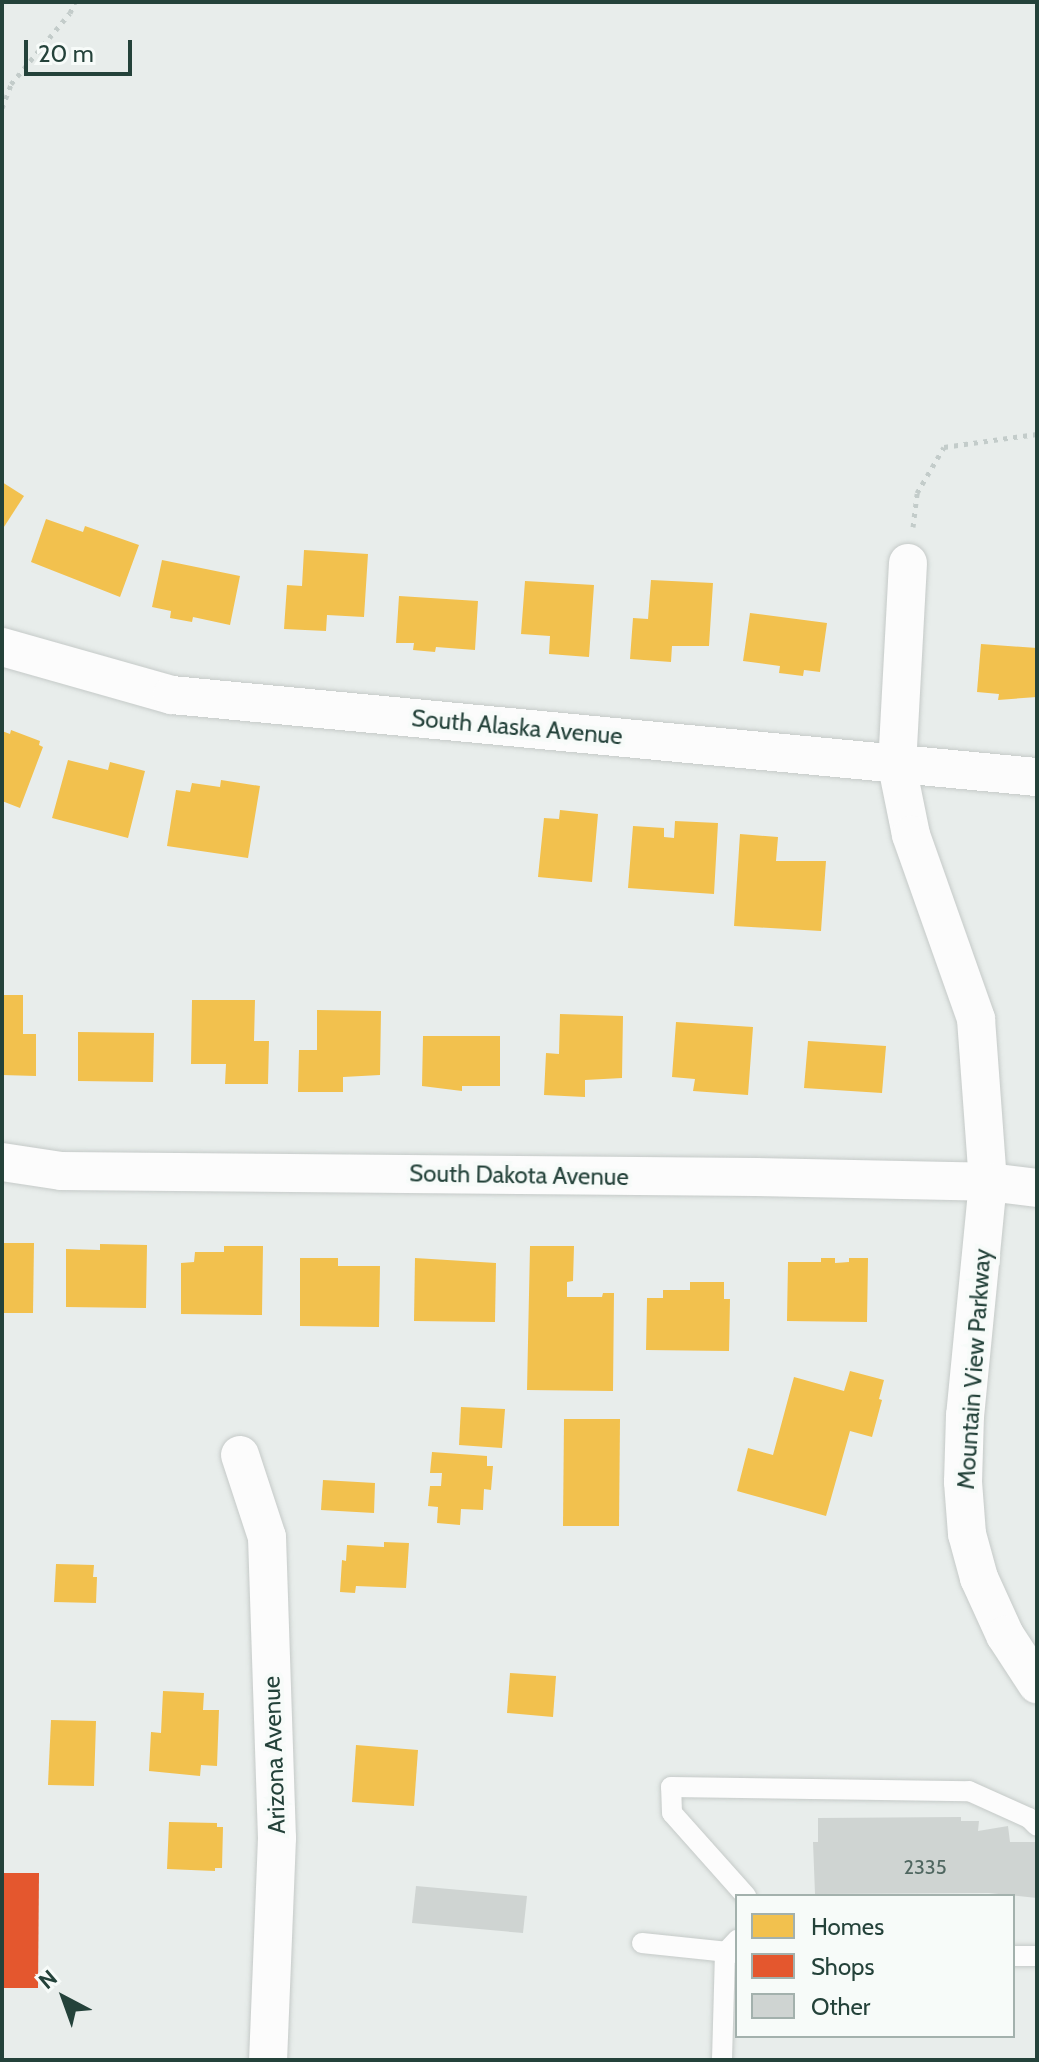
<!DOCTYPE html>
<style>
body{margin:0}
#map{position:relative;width:1039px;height:2062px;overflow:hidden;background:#e8edeb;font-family:Cabin,sans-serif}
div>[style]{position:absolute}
.homes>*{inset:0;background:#f2c14e}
.shops>*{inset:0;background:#e4572e}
.building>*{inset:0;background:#cfd4d2}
.path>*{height:5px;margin-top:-2.5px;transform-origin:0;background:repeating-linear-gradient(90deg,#c3ccca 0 4px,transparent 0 10px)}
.roads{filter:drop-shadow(0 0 2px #c5cac8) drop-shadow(0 0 2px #c5cac8)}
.service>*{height:20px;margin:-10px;padding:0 10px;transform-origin:10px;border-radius:10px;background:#fcfcfc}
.minor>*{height:38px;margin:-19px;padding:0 19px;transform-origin:19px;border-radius:19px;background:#fcfcfc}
span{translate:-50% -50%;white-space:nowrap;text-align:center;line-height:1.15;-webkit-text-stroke:8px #f7fbf9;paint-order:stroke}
.number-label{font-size:20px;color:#506761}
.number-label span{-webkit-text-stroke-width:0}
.street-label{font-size:24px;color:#24423a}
.frame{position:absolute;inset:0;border:4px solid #24423a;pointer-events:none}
.legend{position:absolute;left:735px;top:1894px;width:280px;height:144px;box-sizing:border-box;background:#f7fbf9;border:2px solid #a3b1ad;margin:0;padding:10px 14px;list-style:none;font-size:24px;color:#24423a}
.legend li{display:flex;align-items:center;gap:16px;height:40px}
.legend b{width:40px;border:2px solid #a3b1ad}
.north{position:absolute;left:24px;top:1958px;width:80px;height:80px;-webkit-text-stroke:6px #f7fbf9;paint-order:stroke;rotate:319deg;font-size:22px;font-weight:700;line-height:32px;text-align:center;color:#24423a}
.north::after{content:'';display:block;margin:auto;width:28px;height:36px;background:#24423a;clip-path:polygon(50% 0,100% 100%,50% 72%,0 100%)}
.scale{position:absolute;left:24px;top:40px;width:108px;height:36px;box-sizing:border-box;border:4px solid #24423a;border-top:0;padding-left:10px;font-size:24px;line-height:28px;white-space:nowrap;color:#24423a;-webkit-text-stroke:6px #f7fbf9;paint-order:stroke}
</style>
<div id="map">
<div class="homes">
<i style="clip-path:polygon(2px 482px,24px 496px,2px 530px)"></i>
<i style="clip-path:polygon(46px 519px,83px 532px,85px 526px,139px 545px,120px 597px,31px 562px)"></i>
<i style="clip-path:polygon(304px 550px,368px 554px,364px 617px,327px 615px,326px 631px,284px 629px,287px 585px,302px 586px)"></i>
<i style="clip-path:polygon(162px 560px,240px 576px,230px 625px,193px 617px,192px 622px,170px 618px,171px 611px,152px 607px)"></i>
<i style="clip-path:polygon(651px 580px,713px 583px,709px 646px,672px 646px,671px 662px,630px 659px,633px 618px,648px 619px)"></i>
<i style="clip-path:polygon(525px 581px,594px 585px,589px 657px,549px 654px,550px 636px,521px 634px)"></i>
<i style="clip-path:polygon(399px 596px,478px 601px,475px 650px,436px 647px,435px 652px,413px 650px,414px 643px,396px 643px)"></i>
<i style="clip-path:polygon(750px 613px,827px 623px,820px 672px,804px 670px,803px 676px,779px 673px,780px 666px,743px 661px)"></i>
<i style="clip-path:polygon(981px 644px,1037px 648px,1037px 697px,998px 700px,999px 694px,977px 692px)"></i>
<i style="clip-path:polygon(11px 730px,40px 741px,39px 745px,43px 747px,20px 808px,2px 801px,2px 731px,10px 734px)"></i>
<i style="clip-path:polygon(68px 760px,108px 770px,110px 762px,145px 771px,128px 838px,52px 818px)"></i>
<i style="clip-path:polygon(221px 780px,260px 786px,248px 858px,167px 846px,176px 790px,190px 792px,192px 783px,220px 787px)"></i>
<i style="clip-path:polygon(560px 810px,598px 814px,592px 882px,538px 877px,544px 818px,559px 819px)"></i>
<i style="clip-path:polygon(675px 821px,718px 823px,714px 894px,628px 888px,633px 826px,664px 828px,664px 837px,674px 838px)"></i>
<i style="clip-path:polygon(740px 834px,778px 837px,776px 861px,826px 861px,821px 931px,734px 926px)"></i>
<i style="clip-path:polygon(2px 995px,23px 995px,23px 1034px,36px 1034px,36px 1076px,2px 1075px)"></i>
<i style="clip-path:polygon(192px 1000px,255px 1000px,254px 1041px,269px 1041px,268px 1084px,225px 1084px,226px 1064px,191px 1064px)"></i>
<i style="clip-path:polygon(317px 1010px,381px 1011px,380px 1075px,343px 1077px,343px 1092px,298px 1092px,299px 1050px,317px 1050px)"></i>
<i style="clip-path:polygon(560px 1014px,623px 1016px,622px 1078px,585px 1080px,585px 1097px,544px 1095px,546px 1053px,559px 1054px)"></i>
<i style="clip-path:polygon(676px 1022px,753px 1027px,748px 1095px,693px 1091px,695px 1079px,672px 1077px)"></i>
<i style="clip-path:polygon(78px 1032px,154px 1033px,153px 1082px,78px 1081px)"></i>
<i style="clip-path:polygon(423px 1036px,500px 1036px,500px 1086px,462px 1086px,462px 1091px,422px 1086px)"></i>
<i style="clip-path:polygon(808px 1041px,886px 1046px,882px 1093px,804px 1088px)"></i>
<i style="clip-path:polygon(2px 1243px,34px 1243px,33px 1313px,2px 1313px)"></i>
<i style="clip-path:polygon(100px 1244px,147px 1245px,146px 1308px,66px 1307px,66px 1249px,100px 1250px)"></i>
<i style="clip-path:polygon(224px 1246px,263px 1246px,262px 1315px,181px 1314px,181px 1263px,194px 1262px,195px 1252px,224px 1252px)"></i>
<i style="clip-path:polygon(530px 1246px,574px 1246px,573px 1281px,567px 1282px,567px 1297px,602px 1297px,603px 1293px,614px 1293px,613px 1391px,527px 1390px)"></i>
<i style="clip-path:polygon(300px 1258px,338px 1258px,338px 1266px,380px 1266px,379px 1327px,300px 1326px)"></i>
<i style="clip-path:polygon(415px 1258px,496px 1263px,495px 1322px,414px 1321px)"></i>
<i style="clip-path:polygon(821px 1258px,835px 1258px,835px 1263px,849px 1262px,849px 1258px,868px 1258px,867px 1322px,787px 1321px,788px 1262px,821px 1262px)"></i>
<i style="clip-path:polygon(690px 1282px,724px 1282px,724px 1299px,730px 1299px,729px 1351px,646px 1350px,647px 1298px,663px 1298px,663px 1290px,690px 1290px)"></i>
<i style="clip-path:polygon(850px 1371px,884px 1380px,879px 1399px,882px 1400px,872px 1437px,850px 1431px,826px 1516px,737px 1491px,748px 1448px,773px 1455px,794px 1377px,844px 1391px)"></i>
<i style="clip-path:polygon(461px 1407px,505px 1409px,502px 1448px,459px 1445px)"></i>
<i style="clip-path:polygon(564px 1419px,620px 1419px,619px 1526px,563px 1526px)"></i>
<i style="clip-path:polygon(432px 1452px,487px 1456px,487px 1466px,493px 1466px,491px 1490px,484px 1489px,483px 1510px,461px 1509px,460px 1525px,437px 1523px,438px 1507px,428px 1506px,430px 1486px,441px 1486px,442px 1473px,430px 1473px)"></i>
<i style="clip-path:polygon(323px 1480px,375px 1483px,374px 1513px,321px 1510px)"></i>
<i style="clip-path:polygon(384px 1542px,409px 1543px,406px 1588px,356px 1586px,355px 1593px,340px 1592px,342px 1560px,346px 1561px,347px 1545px,384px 1547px)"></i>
<i style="clip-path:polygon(56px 1564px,94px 1565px,93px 1577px,97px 1577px,96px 1603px,54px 1602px)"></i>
<i style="clip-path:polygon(510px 1673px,556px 1676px,553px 1717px,507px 1713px)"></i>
<i style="clip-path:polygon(163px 1691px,204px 1693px,203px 1710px,219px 1710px,217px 1766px,201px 1765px,200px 1776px,149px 1771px,151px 1732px,161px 1733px)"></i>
<i style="clip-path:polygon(51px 1720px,96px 1721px,94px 1786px,48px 1785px)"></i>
<i style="clip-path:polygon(356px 1745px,418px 1750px,414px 1806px,352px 1802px)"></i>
<i style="clip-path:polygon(169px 1822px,217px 1823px,217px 1827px,223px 1827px,222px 1868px,215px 1868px,215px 1871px,167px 1869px)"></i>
</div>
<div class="shops">
<i style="clip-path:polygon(2px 1873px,39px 1873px,38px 1988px,2px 1988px)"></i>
</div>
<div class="building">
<i style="clip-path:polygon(961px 1817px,961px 1821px,979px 1821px,978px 1831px,1008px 1826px,1010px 1842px,1035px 1842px,1037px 1898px,989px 1893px,815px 1894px,813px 1842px,818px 1842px,818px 1818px)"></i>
<i style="clip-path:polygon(416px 1886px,527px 1896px,523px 1933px,412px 1923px)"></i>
</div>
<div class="path">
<i style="left:2px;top:108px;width:26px;rotate:-69deg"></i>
<i style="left:11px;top:84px;width:92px;rotate:-50.3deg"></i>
<i style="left:70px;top:13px;width:12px;rotate:-66deg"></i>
<i style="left:913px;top:527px;width:34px;rotate:-83deg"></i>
<i style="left:917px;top:493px;width:53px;rotate:-59.6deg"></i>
<i style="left:944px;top:447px;width:94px;rotate:-8deg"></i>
</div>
<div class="roads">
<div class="service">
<i style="left:746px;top:1896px;width:111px;rotate:-131.7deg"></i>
<i style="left:672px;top:1813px;width:26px;rotate:-92deg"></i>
<i style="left:671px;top:1787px;width:298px;rotate:0.8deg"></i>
<i style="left:969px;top:1791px;width:66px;rotate:24.2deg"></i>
<i style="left:1029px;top:1818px;width:11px;rotate:45deg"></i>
<i style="left:642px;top:1943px;width:96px;rotate:6deg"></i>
<i style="left:1013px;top:1956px;width:24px"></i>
<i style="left:722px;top:2060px;width:107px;rotate:-88.4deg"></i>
<i style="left:725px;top:1953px;width:18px;rotate:-47deg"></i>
</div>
<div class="minor">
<i style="left:908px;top:563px;width:203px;rotate:93.1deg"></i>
<i style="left:897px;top:766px;width:70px;rotate:78.5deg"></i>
<i style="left:911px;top:835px;width:195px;rotate:70.5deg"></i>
<i style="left:976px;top:1019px;width:163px;rotate:85.8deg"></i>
<i style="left:988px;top:1182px;width:234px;rotate:95.6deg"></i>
<i style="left:965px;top:1415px;width:67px;rotate:91.7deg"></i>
<i style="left:963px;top:1482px;width:52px;rotate:85.6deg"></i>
<i style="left:967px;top:1534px;width:46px;rotate:74.7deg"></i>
<i style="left:979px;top:1578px;width:63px;rotate:65.5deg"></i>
<i style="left:1005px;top:1635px;width:59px;rotate:56.9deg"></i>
<i style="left:2px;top:647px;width:177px;rotate:15.8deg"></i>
<i style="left:172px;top:695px;width:869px;rotate:5.42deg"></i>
<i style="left:2px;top:1162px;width:60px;rotate:8.7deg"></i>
<i style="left:61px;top:1171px;width:695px;rotate:0.49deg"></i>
<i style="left:756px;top:1177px;width:232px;rotate:1.2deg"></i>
<i style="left:988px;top:1182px;width:49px;rotate:7deg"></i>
<i style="left:240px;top:1455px;width:86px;rotate:71.8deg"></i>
<i style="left:267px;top:1537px;width:301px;rotate:88.1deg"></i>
<i style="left:277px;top:1838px;width:222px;rotate:92.3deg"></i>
</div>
</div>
<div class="number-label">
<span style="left:925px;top:1867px">2335</span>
</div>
<div class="street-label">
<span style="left:517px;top:727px;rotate:5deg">South Alaska Avenue</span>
<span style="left:519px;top:1175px;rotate:1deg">South Dakota Avenue</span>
<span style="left:974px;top:1369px;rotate:-86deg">Mountain View Parkway</span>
<span style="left:274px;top:1755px;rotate:-92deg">Arizona Avenue</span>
</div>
<div class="frame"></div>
<ul class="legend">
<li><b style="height:22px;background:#f2c14e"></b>Homes</li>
<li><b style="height:22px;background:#e4572e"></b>Shops</li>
<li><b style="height:22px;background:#cfd4d2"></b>Other</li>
</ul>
<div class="north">N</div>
<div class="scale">20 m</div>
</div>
